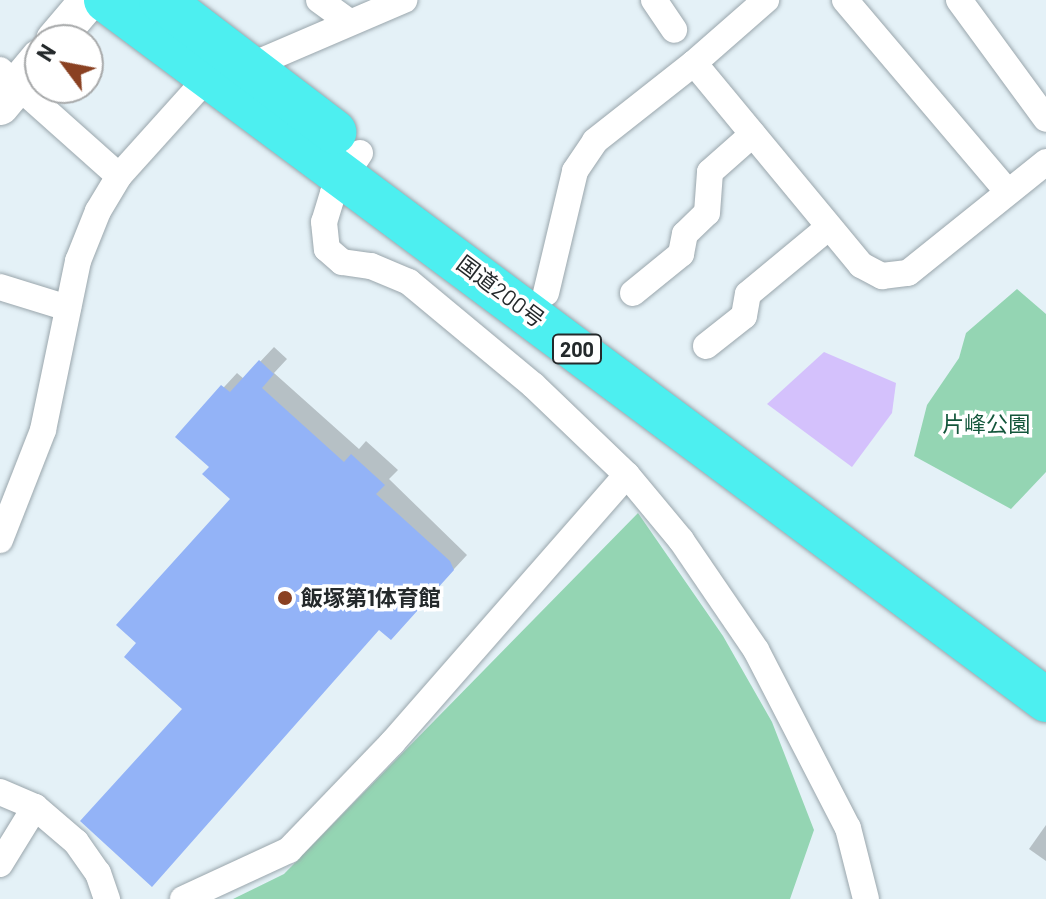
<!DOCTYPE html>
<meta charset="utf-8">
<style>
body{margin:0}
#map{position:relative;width:1046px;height:899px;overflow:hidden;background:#e4f1f7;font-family:Barlow,"Noto Sans JP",sans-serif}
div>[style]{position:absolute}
.green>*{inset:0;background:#94d5b3}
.water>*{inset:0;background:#d4c1fc}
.shadow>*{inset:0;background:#0003}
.building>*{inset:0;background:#93b3f7}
.roads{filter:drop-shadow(0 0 2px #9aa6ac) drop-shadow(0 0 2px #9aa6ac)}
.street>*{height:26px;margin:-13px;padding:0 13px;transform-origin:13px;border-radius:13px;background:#fff}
.secondary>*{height:38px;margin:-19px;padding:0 19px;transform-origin:19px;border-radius:19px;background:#fff}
.highway>*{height:44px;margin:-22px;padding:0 22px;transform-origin:22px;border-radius:22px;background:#4deff0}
.dots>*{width:22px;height:22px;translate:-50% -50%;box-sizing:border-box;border:4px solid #fff;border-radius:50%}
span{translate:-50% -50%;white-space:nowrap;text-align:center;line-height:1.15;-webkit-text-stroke:7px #fff;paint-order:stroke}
.shield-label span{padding:2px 6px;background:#fff;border:2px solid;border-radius:6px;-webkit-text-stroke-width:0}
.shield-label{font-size:20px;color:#24292b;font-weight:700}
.street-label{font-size:22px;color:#24292b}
.park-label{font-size:22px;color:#13563b}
.poi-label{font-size:22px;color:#24292b;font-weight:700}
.left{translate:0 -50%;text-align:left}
.north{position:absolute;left:24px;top:24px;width:80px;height:80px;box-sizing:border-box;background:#fff;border:2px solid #a7a9aa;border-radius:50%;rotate:302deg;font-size:22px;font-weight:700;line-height:32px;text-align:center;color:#24292b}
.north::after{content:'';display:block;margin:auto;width:28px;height:36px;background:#8a4122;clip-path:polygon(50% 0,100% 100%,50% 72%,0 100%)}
</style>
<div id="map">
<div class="green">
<i style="clip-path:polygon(1017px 289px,1046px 314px,1046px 472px,1011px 509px,914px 456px,927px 405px,959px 358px,966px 333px)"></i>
<i style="clip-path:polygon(638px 513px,723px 636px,772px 722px,814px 830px,790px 899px,233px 899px,284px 874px)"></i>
</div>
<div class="water">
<i style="clip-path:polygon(824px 352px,896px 383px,892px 413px,852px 467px,767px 404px)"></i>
</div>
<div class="shadow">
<i style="clip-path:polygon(274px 347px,287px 359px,274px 373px,359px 449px,366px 441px,398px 470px,389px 479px,467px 555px,404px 623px,380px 628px,185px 709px,232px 499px,212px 467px,178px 437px,237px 373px,244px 379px)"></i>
<i style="clip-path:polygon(1046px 825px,1046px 861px,1029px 849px)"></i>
</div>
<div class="building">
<i style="clip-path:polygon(259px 360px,274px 374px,262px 388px,344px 462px,351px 454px,385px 485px,376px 494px,450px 561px,454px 570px,391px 640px,379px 630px,152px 887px,80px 821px,182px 709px,124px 657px,136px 643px,116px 625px,230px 499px,202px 474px,209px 467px,175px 437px,221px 385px,230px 392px)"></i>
</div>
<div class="roads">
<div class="street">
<i style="left:319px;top:0;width:37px;rotate:36deg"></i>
<i style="left:654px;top:0;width:36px;rotate:56deg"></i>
<i style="left:845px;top:0;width:252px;rotate:49.7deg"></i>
<i style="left:959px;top:0;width:147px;rotate:53.8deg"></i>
<i style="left:694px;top:63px;width:96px;rotate:-41.2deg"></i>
<i style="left:250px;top:66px;width:168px;rotate:-23.2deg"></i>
<i style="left:0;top:70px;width:159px;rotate:41.7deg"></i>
<i style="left:360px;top:153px;width:48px;rotate:124deg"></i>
<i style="left:333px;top:193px;width:30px;rotate:107deg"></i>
<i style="left:324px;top:222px;width:27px;rotate:84deg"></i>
<i style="left:327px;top:249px;width:20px;rotate:41deg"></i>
<i style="left:342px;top:262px;width:29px;rotate:8deg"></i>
<i style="left:371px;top:266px;width:41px;rotate:22.8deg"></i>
<i style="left:409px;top:282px;width:161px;rotate:39.7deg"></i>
<i style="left:533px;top:385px;width:130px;rotate:43.8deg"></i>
<i style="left:627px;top:475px;width:85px;rotate:50.3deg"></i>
<i style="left:681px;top:540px;width:133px;rotate:55.7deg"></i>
<i style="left:756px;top:650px;width:200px;rotate:62.7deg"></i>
<i style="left:848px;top:828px;width:73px;rotate:75.8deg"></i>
<i style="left:0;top:287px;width:71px;rotate:17.2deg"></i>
<i style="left:546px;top:293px;width:125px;rotate:-76.6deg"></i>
<i style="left:575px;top:171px;width:36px;rotate:-56deg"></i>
<i style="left:595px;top:141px;width:126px;rotate:-38.2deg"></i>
<i style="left:694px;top:63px;width:262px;rotate:50.4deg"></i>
<i style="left:861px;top:265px;width:24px;rotate:28deg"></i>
<i style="left:882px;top:276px;width:26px;rotate:-7deg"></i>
<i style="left:908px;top:273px;width:177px;rotate:-38.8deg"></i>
<i style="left:633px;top:293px;width:62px;rotate:-39.1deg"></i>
<i style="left:681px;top:254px;width:20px;rotate:-79deg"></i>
<i style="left:685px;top:234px;width:30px;rotate:-44deg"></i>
<i style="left:707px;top:213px;width:41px;rotate:-85.8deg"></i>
<i style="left:710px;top:172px;width:57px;rotate:-41.5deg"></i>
<i style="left:706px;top:346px;width:48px;rotate:-38.3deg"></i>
<i style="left:744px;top:316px;width:22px;rotate:-80deg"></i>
<i style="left:748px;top:294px;width:105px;rotate:-39.6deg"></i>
<i style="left:0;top:540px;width:118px;rotate:-68.6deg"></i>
<i style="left:43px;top:430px;width:173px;rotate:-78.3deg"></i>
<i style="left:78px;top:261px;width:54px;rotate:-68.2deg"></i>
<i style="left:98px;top:211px;width:41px;rotate:-59deg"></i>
<i style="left:119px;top:176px;width:136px;rotate:-48deg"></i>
<i style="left:0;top:792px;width:38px;rotate:23deg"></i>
<i style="left:35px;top:807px;width:54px;rotate:40.5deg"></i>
<i style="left:76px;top:842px;width:38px;rotate:55deg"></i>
<i style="left:98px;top:873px;width:28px;rotate:71deg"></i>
<i style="left:0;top:864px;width:67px;rotate:-58.4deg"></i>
<i style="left:183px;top:899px;width:117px;rotate:-24.8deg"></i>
<i style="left:289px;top:850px;width:149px;rotate:-46.1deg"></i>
<i style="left:392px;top:743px;width:356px;rotate:-48.8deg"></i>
</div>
<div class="secondary">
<i style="left:55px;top:40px;width:52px;rotate:-49.6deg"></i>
<i style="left:0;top:106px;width:62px;rotate:-50.2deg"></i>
</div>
<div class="highway">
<i style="left:106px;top:0;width:1172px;rotate:36.67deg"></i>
<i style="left:161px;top:0;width:218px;rotate:37.3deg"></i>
</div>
</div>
<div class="dots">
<i style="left:285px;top:598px;background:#8a4122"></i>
</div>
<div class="shield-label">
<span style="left:577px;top:349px">200</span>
</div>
<div class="street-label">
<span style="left:501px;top:291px;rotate:37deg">国道200号</span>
</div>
<div class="park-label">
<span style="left:986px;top:424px">片峰公園</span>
</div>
<div class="poi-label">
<span class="left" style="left:301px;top:598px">飯塚第1体育館</span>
</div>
<div class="north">N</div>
</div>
